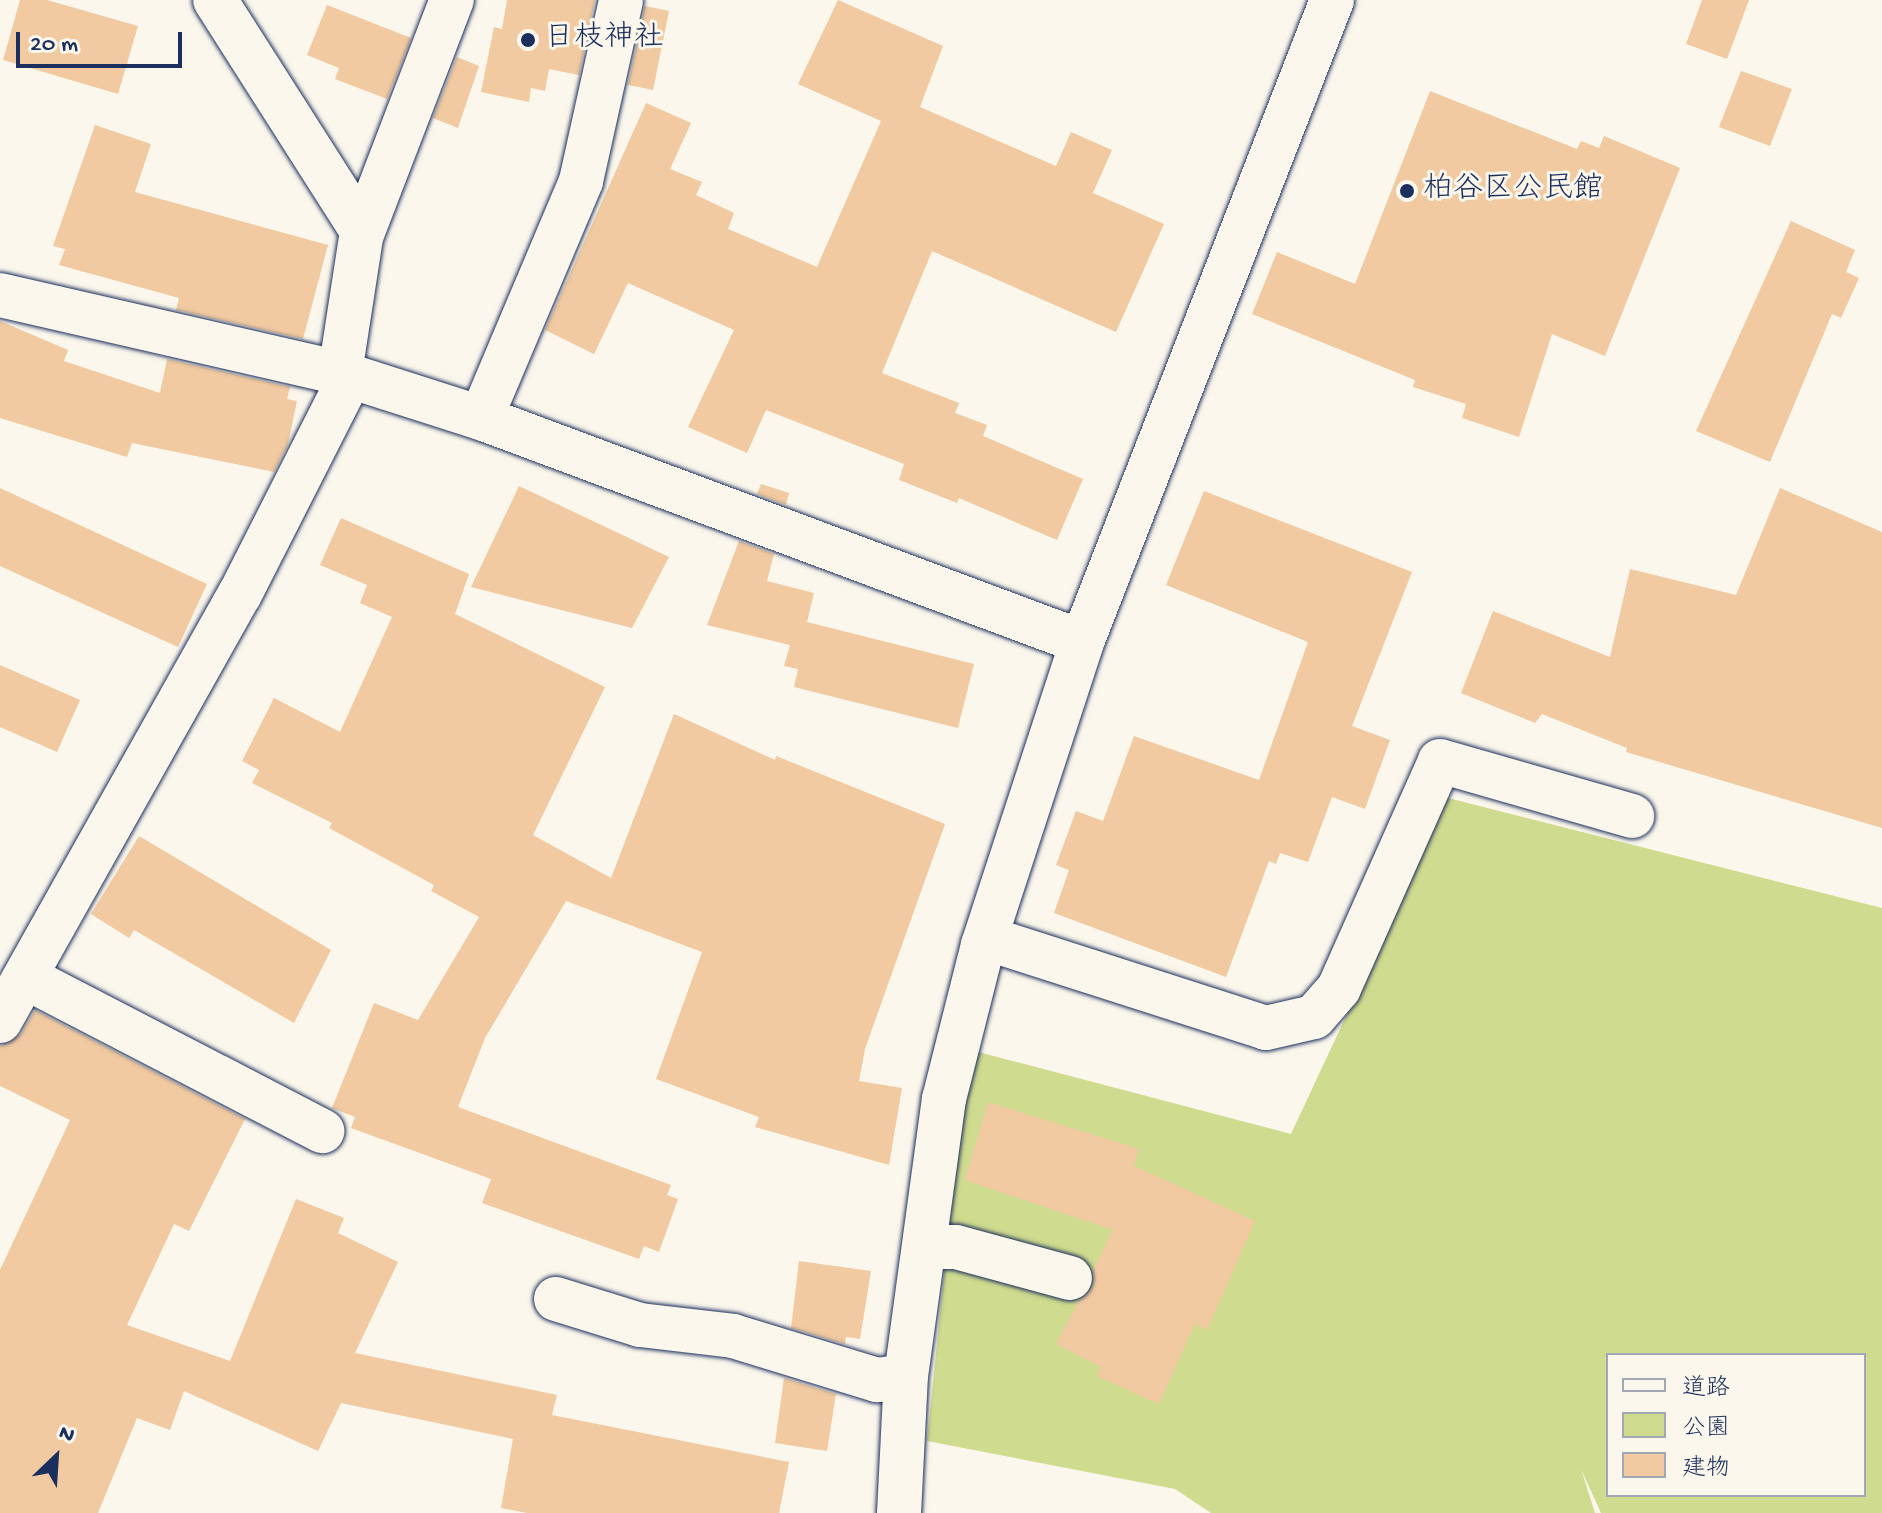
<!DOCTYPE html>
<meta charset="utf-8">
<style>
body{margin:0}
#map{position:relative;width:1882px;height:1513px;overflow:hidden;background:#fbf7ec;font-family:"Gochi Hand","Klee One",sans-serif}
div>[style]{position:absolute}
.green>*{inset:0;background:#cfdb8e}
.building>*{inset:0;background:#f1caa1}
.roads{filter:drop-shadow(0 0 2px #1b2f5e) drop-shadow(0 0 2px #1b2f5e)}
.street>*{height:44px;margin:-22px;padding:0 22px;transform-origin:22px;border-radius:22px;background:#fbf7ec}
.dots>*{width:22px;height:22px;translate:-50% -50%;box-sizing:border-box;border:4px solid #fbf7ec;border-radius:50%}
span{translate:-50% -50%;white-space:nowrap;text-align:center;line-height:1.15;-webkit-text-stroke:6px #fbf7ec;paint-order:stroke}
.poi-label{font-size:30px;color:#1b2f5e}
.left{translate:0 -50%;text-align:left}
.legend{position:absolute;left:1606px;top:1353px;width:260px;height:144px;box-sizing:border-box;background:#fbf7ec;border:2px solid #a1a7b3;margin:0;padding:10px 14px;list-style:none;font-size:24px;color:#1b2f5e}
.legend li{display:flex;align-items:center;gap:16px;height:40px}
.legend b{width:40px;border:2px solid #a1a7b3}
.north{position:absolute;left:16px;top:1417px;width:80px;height:80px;-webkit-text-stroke:6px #fbf7ec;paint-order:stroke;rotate:25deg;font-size:22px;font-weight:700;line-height:32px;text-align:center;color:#1b2f5e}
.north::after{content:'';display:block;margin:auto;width:28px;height:36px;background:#1b2f5e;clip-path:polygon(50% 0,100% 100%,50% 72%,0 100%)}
.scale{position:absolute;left:16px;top:32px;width:166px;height:36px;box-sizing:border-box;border:4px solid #1b2f5e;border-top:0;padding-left:10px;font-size:24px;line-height:28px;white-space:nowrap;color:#1b2f5e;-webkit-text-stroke:6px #fbf7ec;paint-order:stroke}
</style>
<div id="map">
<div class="green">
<i style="clip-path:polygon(evenodd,1448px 798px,1882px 908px,1882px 1513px,1601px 1513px,1581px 1469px,1595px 1513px,1211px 1513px,1175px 1489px,927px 1441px,967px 1049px,1291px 1134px,1448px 798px,1608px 1355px,1864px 1355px,1864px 1495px,1608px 1495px,1608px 1355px)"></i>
</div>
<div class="building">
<i style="clip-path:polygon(20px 0,47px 0,138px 26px,118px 94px,3px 60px)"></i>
<i style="clip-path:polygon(507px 0,595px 0,579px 75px,549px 69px,545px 91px,531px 88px,529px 102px,481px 92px,494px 27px,502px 29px)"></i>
<i style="clip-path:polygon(838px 0,943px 46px,920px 107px,1056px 166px,1071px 132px,1112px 150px,1093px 193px,1164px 224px,1116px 332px,932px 251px,882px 373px,959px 403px,955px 413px,987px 425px,983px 436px,1083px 479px,1057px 540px,959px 498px,957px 503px,899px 480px,904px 464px,766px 410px,747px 453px,688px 427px,734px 330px,628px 283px,594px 354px,545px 330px,646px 103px,691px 123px,670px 169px,702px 182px,696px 195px,734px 213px,728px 229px,817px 267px,881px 121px,798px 84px)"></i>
<i style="clip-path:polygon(1702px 0,1749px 0,1727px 59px,1686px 44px)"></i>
<i style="clip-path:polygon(327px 5px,411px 38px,387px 99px,335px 79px,339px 68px,307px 55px)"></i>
<i style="clip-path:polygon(645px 6px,669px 11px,653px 90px,628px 85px)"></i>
<i style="clip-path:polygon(457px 57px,479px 66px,458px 128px,433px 118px)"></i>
<i style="clip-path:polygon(1741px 71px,1792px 89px,1770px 146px,1719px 127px)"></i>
<i style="clip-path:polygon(1430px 91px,1577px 149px,1581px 141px,1599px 148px,1604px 136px,1680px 168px,1605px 356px,1552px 334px,1519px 437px,1462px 418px,1466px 404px,1413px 387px,1415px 380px,1252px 314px,1277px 252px,1355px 284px)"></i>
<i style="clip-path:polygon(95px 125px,151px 144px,135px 192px,328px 245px,303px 339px,176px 310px,179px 298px,59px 265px,65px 249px,53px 246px)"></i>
<i style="clip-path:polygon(1791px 221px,1855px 250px,1846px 272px,1859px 278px,1841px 318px,1832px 314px,1770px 462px,1696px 431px)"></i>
<i style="clip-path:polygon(0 321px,68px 350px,64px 361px,160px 393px,167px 359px,290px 387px,287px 399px,297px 401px,288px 444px,274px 472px,132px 443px,127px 457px,0 418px)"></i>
<i style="clip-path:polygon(761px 484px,789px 493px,786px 505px,757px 494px)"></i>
<i style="clip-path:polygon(519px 486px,669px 557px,632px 628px,471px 587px)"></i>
<i style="clip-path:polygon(0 488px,207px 584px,178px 647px,0 566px)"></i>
<i style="clip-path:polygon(1780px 488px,1882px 532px,1882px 828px,1626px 752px,1627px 748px,1542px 714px,1535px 723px,1461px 693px,1493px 611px,1610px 657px,1630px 569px,1736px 595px)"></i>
<i style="clip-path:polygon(1204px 491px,1412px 572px,1352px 726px,1390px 740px,1365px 809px,1332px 797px,1308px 862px,1280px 853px,1276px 864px,1269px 861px,1226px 977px,1054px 913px,1069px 870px,1056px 865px,1076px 811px,1103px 821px,1134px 736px,1259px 780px,1308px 642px,1166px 585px)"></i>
<i style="clip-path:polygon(341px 518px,469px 574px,455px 614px,605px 687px,533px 835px,611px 878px,674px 714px,775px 760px,776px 756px,945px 824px,865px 1049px,859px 1081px,902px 1088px,889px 1165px,755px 1127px,759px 1117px,656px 1079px,702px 952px,566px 901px,485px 1038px,458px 1107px,671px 1185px,667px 1195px,678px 1199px,659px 1252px,644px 1246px,639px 1259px,482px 1203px,491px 1179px,351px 1128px,355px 1117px,332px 1108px,374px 1003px,418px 1020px,479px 917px,431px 891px,434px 885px,329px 828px,332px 823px,252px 783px,259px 770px,242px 761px,274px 698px,340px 732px,392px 617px,360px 603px,367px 585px,320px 565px)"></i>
<i style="clip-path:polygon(739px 541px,774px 554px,767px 581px,814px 593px,807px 622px,974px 664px,958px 728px,794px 687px,798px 669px,784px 666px,790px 645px,707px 625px)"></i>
<i style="clip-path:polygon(0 665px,80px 700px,57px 752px,0 727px)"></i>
<i style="clip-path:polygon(139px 836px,331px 950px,294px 1023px,134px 930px,129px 938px,91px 914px)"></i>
<i style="clip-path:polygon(35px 1010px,245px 1119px,189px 1231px,174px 1224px,127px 1325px,230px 1361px,296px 1199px,344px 1218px,338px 1233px,398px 1262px,355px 1353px,557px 1395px,552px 1415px,789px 1462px,779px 1513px,527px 1513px,501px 1508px,513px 1439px,341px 1403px,318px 1451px,184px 1391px,170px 1430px,137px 1418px,98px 1513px,0 1513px,0 1270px,70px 1120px,0 1086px,0 1046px,21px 1034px)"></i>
<i style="clip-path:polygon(988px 1102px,1139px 1149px,1134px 1166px,1255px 1221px,1207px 1330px,1195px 1324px,1159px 1404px,1097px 1376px,1101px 1367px,1056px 1344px,1078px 1302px,1094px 1285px,1093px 1270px,1113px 1230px,965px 1180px)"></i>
<i style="clip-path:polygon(799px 1261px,871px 1271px,860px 1339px,846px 1337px,845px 1344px,791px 1328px)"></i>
<i style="clip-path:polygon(784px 1378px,836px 1394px,827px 1451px,775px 1443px)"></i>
</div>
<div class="roads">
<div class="street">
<i style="left:215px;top:0;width:274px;rotate:57.5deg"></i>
<i style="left:362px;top:231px;width:144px;rotate:98.8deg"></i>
<i style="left:362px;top:234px;width:251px;rotate:-69deg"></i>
<i style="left:0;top:295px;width:349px;rotate:12.9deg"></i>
<i style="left:340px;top:373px;width:148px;rotate:17.7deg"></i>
<i style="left:481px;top:418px;width:641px;rotate:20.44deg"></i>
<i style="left:481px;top:418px;width:257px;rotate:-67.1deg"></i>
<i style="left:581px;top:181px;width:185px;rotate:-77.5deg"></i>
<i style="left:986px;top:938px;width:294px;rotate:17.8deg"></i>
<i style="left:1266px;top:1028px;width:49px;rotate:-12.9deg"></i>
<i style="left:1314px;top:1017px;width:38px;rotate:-49deg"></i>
<i style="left:1339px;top:988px;width:248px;rotate:-66deg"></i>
<i style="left:1440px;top:761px;width:200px;rotate:16deg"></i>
<i style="left:25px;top:977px;width:335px;rotate:27.4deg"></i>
<i style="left:0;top:1021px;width:490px;rotate:-60.7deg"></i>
<i style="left:240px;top:594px;width:243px;rotate:-63.1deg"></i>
<i style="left:924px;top:1247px;width:32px"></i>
<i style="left:956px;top:1247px;width:118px;rotate:15.2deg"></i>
<i style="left:556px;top:1299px;width:88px;rotate:17.2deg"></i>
<i style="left:640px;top:1325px;width:94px;rotate:6.7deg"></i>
<i style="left:733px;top:1336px;width:151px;rotate:17deg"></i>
<i style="left:877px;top:1380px;width:29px;rotate:-8deg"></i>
<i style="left:899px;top:1513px;width:137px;rotate:-87.1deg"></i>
<i style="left:906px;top:1376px;width:280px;rotate:-82.2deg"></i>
<i style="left:944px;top:1099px;width:159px;rotate:-75.8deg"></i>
<i style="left:983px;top:945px;width:319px;rotate:-71.9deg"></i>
<i style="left:1082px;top:642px;width:689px;rotate:-68.72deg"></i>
</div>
</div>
<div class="dots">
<i style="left:528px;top:40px;background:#1b2f5e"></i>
<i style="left:1407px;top:191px;background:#1b2f5e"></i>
</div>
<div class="poi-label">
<span class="left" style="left:544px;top:40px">日枝神社</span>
<span class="left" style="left:1423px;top:191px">柏谷区公民館</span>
</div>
<ul class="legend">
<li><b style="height:10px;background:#fbf7ec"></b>道路</li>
<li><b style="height:22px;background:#cfdb8e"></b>公園</li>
<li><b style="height:22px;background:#f1caa1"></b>建物</li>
</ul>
<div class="north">N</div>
<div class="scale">20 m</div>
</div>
